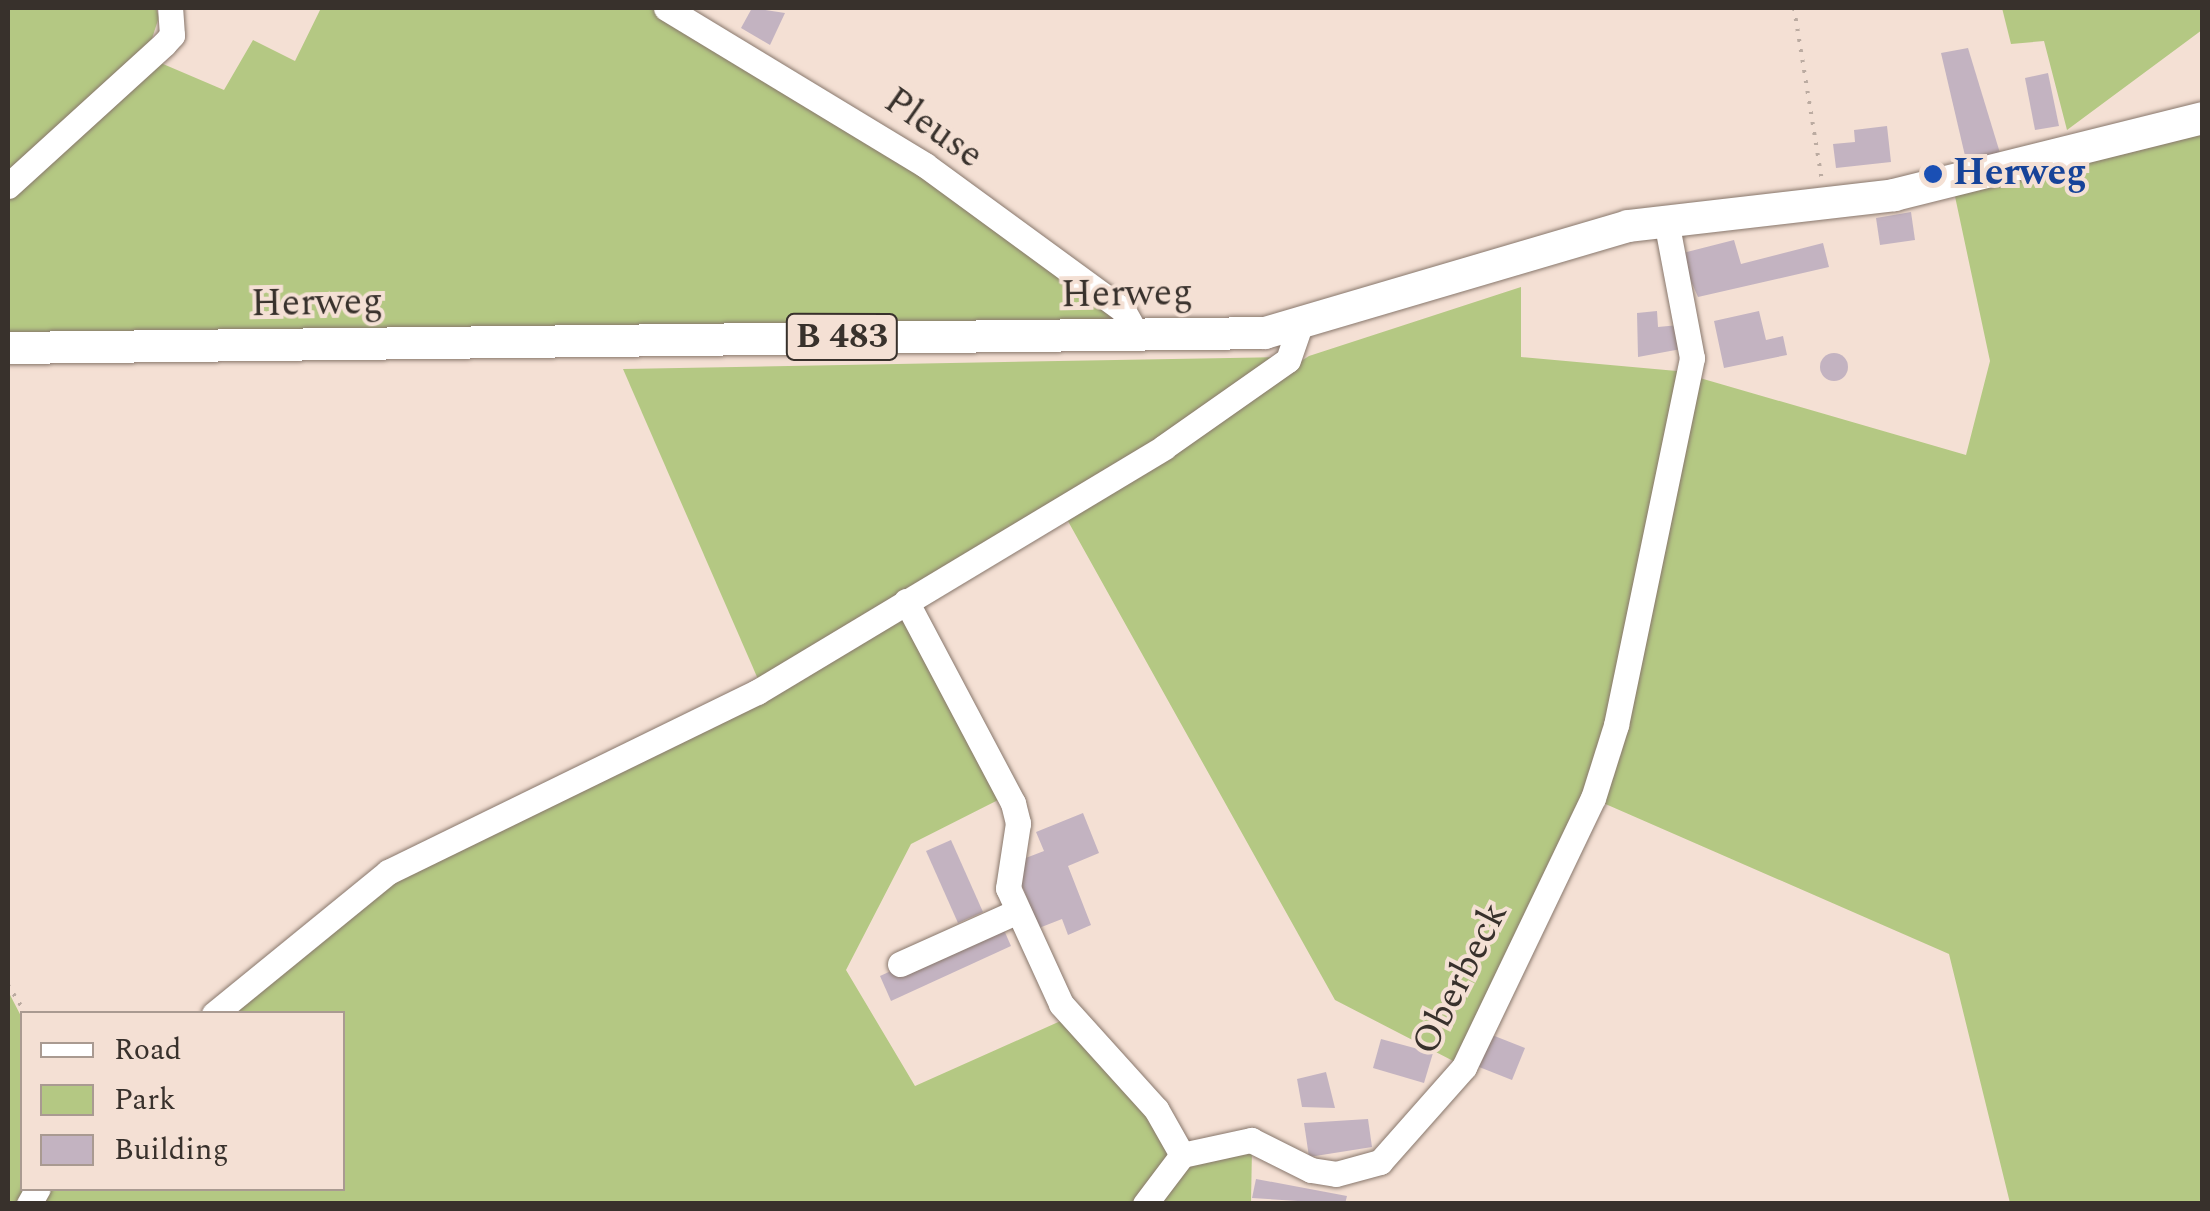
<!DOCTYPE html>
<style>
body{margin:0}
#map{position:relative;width:2210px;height:1211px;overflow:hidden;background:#f4e0d4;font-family:Spectral,serif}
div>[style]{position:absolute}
.green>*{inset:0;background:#b4c883}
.building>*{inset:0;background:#c3b3c1}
.round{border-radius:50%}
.path>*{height:4px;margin-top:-2px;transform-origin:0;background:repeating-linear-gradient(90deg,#bbaba1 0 2.5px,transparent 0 10.5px)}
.roads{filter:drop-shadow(0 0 2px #88776c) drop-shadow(0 0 2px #88776c)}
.minor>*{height:25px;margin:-12.5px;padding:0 12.5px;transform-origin:12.5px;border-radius:12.5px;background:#fff}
.major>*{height:32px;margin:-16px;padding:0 16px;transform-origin:16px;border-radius:16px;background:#fff}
.dots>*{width:28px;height:28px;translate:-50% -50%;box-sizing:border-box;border:5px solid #f4e0d4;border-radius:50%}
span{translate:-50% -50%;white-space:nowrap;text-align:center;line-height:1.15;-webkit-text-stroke:8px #f4e0d4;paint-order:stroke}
.shield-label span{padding:2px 8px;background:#f4e0d4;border:2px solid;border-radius:8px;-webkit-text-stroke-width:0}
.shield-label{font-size:35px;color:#38312c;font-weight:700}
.street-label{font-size:38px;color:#38312c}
.transit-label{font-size:38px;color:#164399;font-weight:700}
.left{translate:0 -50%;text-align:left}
.frame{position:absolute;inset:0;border:10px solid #38312c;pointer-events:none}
.legend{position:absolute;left:20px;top:1011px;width:325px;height:180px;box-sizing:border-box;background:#f4e0d4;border:2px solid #a99a91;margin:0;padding:12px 18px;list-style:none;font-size:30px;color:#38312c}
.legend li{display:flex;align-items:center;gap:20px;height:50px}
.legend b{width:50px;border:2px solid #a99a91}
</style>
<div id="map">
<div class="green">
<i style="clip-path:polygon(8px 8px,156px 8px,159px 17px,146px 57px,8px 181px)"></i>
<i style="clip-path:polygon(321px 8px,660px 8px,863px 128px,1118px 320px,8px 333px,8px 189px,149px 58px,224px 90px,253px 40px,295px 61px)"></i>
<i style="clip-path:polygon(2002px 8px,2202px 8px,2202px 30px,2067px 130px,2044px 41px,2011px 44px)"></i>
<i style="clip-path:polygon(2202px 124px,2202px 1203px,2010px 1203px,1949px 954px,1594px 799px,1693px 376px,1966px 455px,1990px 361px,1953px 187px)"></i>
<i style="clip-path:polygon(1521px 287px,1521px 357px,1688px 372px,1615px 724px,1461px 1065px,1335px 1000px,1064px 514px,1309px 356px)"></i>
<i style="clip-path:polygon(1279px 357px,1213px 411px,761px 686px,623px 369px)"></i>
<i style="clip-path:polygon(906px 611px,1006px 796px,911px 844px,846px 970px,915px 1086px,1065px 1019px,1177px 1146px,1139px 1204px,28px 1204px,39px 1188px,342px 1188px,342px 1014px,220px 1013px,362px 895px)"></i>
<i style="clip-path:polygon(8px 991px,22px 1018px,22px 1188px,32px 1189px,22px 1203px,8px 1203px)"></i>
<i style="clip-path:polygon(1252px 1148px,1251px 1203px,1152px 1204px,1189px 1156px)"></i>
</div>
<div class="building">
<i style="clip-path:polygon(752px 8px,785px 13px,770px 45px,741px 28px)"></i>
<i style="clip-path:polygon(1968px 48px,2000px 153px,1966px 160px,1941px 53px)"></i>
<i style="clip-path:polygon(2048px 73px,2059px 126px,2035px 130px,2025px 78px)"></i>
<i style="clip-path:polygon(1887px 126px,1891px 162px,1836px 168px,1833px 144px,1855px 142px,1854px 130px)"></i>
<i style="clip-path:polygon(1911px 212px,1915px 240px,1880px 245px,1876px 218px)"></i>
<i style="clip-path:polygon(1734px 240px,1741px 264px,1823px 243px,1829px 267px,1698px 297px,1679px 254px)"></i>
<i style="clip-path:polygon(1657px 311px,1658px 327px,1679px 325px,1681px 349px,1638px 357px,1637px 313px)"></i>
<i style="clip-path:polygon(1759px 311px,1766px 340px,1783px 336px,1787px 355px,1724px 368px,1714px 321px)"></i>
<i class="round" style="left:1820px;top:353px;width:28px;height:28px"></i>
<i style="clip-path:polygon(1083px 813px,1099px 853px,1068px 866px,1091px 925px,1068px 935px,1062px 919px,1039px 928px,1013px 863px,1044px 851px,1036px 832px)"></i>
<i style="clip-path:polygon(951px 840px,983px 912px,958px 923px,926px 851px)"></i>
<i style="clip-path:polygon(1000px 921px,1011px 946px,891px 1001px,880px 976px)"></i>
<i style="clip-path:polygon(1487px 1033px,1525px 1048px,1512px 1080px,1474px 1065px)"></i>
<i style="clip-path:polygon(1381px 1039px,1433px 1053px,1424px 1083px,1373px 1068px)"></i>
<i style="clip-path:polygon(1326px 1072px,1335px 1108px,1302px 1107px,1297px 1079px)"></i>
<i style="clip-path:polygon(1368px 1119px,1372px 1147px,1309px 1157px,1304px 1123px)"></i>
<i style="clip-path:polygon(1256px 1179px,1347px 1196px,1345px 1204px,1252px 1198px)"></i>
</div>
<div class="path">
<i style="left:1794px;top:8px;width:175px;rotate:80.8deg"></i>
<i style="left:8px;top:985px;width:34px;rotate:58deg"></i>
</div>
<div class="roads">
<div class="minor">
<i style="left:666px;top:8px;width:303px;rotate:31.2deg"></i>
<i style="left:925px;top:165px;width:245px;rotate:36.2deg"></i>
<i style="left:1123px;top:310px;width:29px;rotate:61deg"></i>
<i style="left:8px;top:186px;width:211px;rotate:-42.3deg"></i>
<i style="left:164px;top:44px;width:12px;rotate:-48deg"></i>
<i style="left:172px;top:35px;width:27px;rotate:-94deg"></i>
<i style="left:906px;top:601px;width:229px;rotate:62.1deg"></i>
<i style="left:1013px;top:803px;width:21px;rotate:76deg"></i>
<i style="left:1018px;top:823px;width:66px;rotate:98.7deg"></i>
<i style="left:1008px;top:888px;width:128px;rotate:65.4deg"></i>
<i style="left:1061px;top:1004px;width:142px;rotate:47.9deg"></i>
<i style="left:1156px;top:1109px;width:53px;rotate:60.5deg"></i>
<i style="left:1182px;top:1155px;width:71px;rotate:-12.3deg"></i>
<i style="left:1251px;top:1140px;width:67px;rotate:26.6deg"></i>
<i style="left:1311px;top:1170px;width:25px;rotate:9deg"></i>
<i style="left:1336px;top:1174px;width:46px;rotate:-15.3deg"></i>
<i style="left:1380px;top:1162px;width:127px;rotate:-48.5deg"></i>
<i style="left:1464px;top:1067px;width:298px;rotate:-64.4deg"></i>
<i style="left:1593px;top:798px;width:77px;rotate:-72.5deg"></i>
<i style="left:1616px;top:725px;width:375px;rotate:-78.3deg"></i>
<i style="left:1692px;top:358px;width:139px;rotate:-100.7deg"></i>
<i style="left:900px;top:964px;width:129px;rotate:-24.2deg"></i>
<i style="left:214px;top:1014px;width:225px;rotate:-39.2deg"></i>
<i style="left:388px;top:872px;width:411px;rotate:-26deg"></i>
<i style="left:757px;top:692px;width:475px;rotate:-31deg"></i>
<i style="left:1164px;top:447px;width:151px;rotate:-35.1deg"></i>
<i style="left:1288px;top:360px;width:34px;rotate:-71deg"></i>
<i style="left:29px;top:1204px;width:18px;rotate:-61deg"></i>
<i style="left:1145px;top:1204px;width:61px;rotate:-52.9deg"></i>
</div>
<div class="major">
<i style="left:8px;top:348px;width:1257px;rotate:-0.68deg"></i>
<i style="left:1265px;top:333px;width:378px;rotate:-16.4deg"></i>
<i style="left:1628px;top:226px;width:268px;rotate:-6.6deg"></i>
<i style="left:1894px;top:195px;width:317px;rotate:-14deg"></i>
</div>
</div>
<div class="dots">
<i style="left:1933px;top:174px;background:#1a4fb4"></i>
</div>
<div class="shield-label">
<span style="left:842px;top:337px">B 483</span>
</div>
<div class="street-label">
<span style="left:933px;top:129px;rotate:35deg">Pleuse</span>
<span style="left:1127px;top:295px;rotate:-1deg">Herweg</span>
<span style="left:317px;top:304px;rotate:-1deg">Herweg</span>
<span style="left:1461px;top:979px;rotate:-63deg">Oberbeck</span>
</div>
<div class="transit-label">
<span class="left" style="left:1953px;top:174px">Herweg</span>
</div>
<div class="frame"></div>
<ul class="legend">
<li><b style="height:12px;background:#fff"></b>Road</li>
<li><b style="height:28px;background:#b4c883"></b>Park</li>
<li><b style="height:28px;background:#c3b3c1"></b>Building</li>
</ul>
</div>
